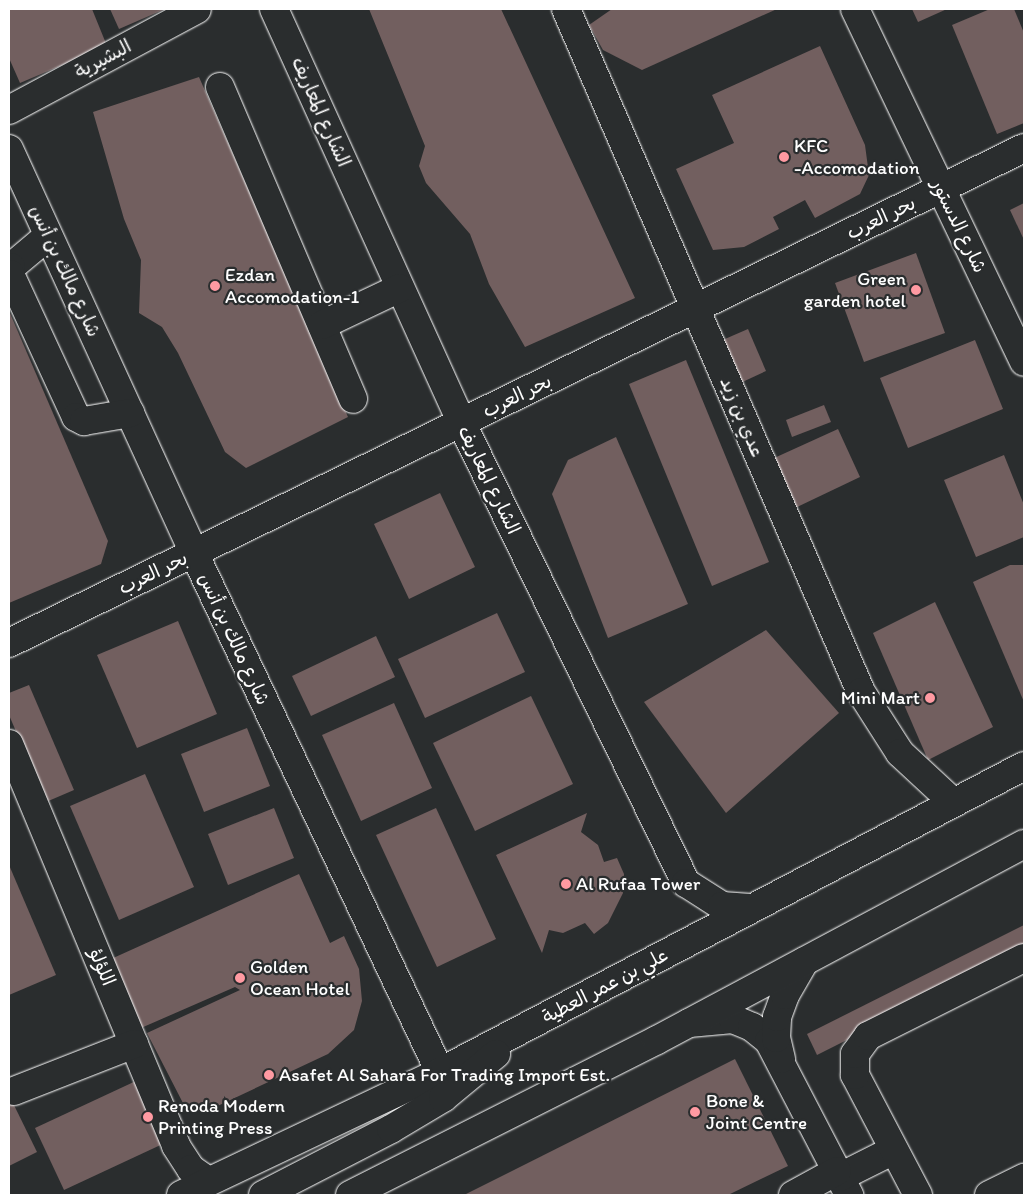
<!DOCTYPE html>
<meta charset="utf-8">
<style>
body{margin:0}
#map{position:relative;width:1033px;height:1204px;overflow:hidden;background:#2a2d2e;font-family:Itim,"Playpen Sans Arabic",sans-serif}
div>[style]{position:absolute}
.building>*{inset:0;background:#725f5f}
.roads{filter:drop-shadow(0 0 1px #fff) drop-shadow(0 0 1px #fff)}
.minor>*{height:28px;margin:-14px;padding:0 14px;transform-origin:14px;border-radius:14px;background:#2a2d2e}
.major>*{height:28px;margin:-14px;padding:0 14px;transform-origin:14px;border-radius:14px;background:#2a2d2e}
.dots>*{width:14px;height:14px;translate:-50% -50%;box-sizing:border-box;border:2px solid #2a2d2e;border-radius:50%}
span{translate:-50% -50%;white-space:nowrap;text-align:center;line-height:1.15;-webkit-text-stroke:4.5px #2a2d2e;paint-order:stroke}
.street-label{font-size:19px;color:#fff}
.poi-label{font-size:19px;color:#fff}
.left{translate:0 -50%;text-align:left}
.right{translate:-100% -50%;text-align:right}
.frame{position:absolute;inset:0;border:10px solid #fff;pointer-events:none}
</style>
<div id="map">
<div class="building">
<i style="clip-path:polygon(9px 9px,92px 9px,107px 46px,20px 83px,9px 58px)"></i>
<i style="clip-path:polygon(110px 9px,165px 9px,119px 29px)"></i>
<i style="clip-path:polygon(369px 9px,501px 9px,635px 298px,525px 347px,489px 284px,470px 234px,426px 183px,419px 166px,425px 146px)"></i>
<i style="clip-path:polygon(612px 9px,777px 9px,642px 70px,603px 50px,589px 25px)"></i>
<i style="clip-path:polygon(912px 9px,947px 9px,918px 22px)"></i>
<i style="clip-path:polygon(990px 9px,1014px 9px,1024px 33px,1024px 123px,997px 134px,952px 25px)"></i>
<i style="clip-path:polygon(820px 46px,865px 145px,869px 175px,860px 194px,815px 218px,805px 200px,773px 217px,779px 229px,744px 247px,713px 250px,676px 169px,734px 143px,712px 95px)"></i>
<i style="clip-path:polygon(199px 77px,348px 417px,246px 468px,225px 452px,178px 353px,162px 327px,139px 313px,141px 260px,124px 219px,93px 112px)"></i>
<i style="clip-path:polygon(1024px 203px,1024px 240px,1010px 210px)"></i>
<i style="clip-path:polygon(916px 253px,945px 333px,864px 362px,835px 283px)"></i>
<i style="clip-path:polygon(9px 311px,108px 541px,101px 564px,9px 603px)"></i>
<i style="clip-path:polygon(748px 329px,766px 371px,736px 385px,718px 342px)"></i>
<i style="clip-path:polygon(975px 340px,1003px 409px,908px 448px,880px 378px)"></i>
<i style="clip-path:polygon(686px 360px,769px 562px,712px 586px,629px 384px)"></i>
<i style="clip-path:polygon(824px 405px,831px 422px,792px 437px,786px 420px)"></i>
<i style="clip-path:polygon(838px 429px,860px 477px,795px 508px,772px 459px)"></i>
<i style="clip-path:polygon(616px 437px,688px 604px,608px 638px,552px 494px,568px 460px)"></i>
<i style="clip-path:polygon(1004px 455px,1024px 505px,1024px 537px,976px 557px,944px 480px)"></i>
<i style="clip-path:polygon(440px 493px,475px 567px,409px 599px,374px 524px)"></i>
<i style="clip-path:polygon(1010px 565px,1024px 565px,1024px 702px,973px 582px)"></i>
<i style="clip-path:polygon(935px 602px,993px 727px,928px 760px,873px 633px)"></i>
<i style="clip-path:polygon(497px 613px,525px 672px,425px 718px,398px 659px)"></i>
<i style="clip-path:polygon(178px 621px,217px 714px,137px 748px,97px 655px)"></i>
<i style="clip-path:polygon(766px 630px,839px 713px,726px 813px,644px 702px)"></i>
<i style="clip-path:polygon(376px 636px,395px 677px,311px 716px,292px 676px)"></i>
<i style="clip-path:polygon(29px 685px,74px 790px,46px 802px,9px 715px,9px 693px)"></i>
<i style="clip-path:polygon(531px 696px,573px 784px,475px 831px,433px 743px)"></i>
<i style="clip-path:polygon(394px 703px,432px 788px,361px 821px,322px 735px)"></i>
<i style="clip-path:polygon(247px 728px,270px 786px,204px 812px,181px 754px)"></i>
<i style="clip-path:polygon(145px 774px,194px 887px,119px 920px,70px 806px)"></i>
<i style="clip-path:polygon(274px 808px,294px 858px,228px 885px,208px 834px)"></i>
<i style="clip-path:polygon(436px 808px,496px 939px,437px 967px,376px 835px)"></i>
<i style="clip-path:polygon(587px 813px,581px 832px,598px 845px,604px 862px,617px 858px,624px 874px,623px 893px,608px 923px,594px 934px,585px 923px,563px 933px,549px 930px,542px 953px,496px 855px)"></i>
<i style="clip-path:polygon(9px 865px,56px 975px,9px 995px)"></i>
<i style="clip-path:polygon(299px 874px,330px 943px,344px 936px,359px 969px,362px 1001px,354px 1030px,328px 1054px,209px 1110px,185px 1107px,147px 1033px,240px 990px,235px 987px,141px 1028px,111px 959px)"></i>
<i style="clip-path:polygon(1024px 925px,1024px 951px,817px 1055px,807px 1034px)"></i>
<i style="clip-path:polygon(735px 1059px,788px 1166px,728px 1195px,464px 1195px)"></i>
<i style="clip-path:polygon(138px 1080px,167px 1142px,64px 1190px,35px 1128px)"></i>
<i style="clip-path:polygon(11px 1099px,37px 1152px,9px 1166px,9px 1100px)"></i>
</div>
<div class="roads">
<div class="minor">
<i style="left:274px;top:9px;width:456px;rotate:65.6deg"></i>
<i style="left:462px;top:424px;width:511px;rotate:63.99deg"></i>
<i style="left:686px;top:883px;width:43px;rotate:32.6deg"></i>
<i style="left:722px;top:906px;width:28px;rotate:4deg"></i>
<i style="left:566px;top:9px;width:744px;rotate:66.64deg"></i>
<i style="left:861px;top:692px;width:72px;rotate:57.4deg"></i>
<i style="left:900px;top:753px;width:72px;rotate:42.8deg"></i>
<i style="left:855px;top:9px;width:391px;rotate:64.4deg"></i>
<i style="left:220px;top:87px;width:339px;rotate:66.9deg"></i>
<i style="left:9px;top:110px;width:213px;rotate:-28.2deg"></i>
<i style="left:9px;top:149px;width:444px;rotate:65.4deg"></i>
<i style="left:194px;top:553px;width:574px;rotate:64.64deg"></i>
<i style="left:48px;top:236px;width:48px;rotate:140deg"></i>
<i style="left:11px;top:267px;width:7px;rotate:98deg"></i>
<i style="left:10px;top:274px;width:157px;rotate:65.2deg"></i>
<i style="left:76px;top:417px;width:9px;rotate:27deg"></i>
<i style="left:84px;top:421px;width:47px;rotate:-9.9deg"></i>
<i style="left:322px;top:325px;width:86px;rotate:-25.4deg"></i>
<i style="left:9px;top:643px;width:1129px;rotate:-26deg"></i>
<i style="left:9px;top:744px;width:435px;rotate:67.4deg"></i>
<i style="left:176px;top:1146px;width:27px;rotate:57deg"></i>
<i style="left:191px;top:1169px;width:21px;rotate:35deg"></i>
<i style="left:689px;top:1023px;width:44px;rotate:-5.2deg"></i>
<i style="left:733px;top:1019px;width:21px;rotate:23deg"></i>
<i style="left:752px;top:1027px;width:22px;rotate:39deg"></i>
<i style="left:769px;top:1041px;width:174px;rotate:62.5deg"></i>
<i style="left:781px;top:1059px;width:22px;rotate:-103deg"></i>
<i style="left:776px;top:1038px;width:21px;rotate:-87deg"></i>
<i style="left:777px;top:1017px;width:23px;rotate:-70deg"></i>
<i style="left:785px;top:995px;width:39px;rotate:-60deg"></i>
<i style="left:14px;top:1091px;width:129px;rotate:-21.4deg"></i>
<i style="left:840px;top:1177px;width:60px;rotate:-26.6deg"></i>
<i style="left:793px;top:1195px;width:50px;rotate:-28.6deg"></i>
<i style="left:918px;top:1195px;width:136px;rotate:-117.7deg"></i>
<i style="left:855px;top:1075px;width:21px;rotate:-90deg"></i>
<i style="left:855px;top:1054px;width:22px;rotate:-54deg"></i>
<i style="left:868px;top:1036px;width:174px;rotate:-26.6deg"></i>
<i style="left:989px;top:1195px;width:39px;rotate:-26deg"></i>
</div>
<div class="major">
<i style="left:181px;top:1195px;width:287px;rotate:-25.4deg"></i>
<i style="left:440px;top:1072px;width:659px;rotate:-27.65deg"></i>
<i style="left:263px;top:1195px;width:144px;rotate:-27.3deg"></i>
<i style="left:391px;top:1129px;width:61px;rotate:-30.8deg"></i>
<i style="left:443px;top:1098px;width:69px;rotate:-39.7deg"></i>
<i style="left:350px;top:1195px;width:344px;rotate:-26.8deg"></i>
<i style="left:657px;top:1040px;width:416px;rotate:-28.1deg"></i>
</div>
</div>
<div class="dots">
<i style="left:784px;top:157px;background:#ff9aa2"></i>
<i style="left:215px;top:286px;background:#ff9aa2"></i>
<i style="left:916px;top:290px;background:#ff9aa2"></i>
<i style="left:930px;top:698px;background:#ff9aa2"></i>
<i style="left:566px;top:884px;background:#ff9aa2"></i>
<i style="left:240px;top:978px;background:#ff9aa2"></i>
<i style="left:269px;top:1075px;background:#ff9aa2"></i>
<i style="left:695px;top:1112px;background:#ff9aa2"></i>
<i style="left:148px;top:1117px;background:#ff9aa2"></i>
</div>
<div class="street-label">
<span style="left:103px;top:59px;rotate:-28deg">البشيرية</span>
<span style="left:321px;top:112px;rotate:66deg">الشارع المعاريف</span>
<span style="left:881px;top:218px;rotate:-26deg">بحر العرب</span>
<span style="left:959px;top:226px;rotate:64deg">شارع الدستور</span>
<span style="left:65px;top:271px;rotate:65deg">شارع مالك بن أنس</span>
<span style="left:517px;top:396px;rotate:-26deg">بحر العرب</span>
<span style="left:742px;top:417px;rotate:67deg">عدي بن زيد</span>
<span style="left:489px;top:480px;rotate:64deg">الشارع المعاريف</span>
<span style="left:153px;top:573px;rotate:-26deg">بحر العرب</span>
<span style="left:234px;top:639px;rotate:65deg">شارع مالك بن أنس</span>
<span style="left:102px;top:967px;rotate:67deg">اللؤلؤ</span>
<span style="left:605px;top:986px;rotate:-28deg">علي بن عمر العطية</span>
</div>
<div class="poi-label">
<span class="left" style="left:794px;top:157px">KFC<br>-Accomodation</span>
<span class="left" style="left:225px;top:286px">Ezdan<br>Accomodation-1</span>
<span class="right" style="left:906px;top:290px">Green<br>garden hotel</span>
<span class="right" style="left:920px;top:698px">Mini Mart</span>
<span class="left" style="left:576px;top:884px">Al Rufaa Tower</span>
<span class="left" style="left:250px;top:978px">Golden<br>Ocean Hotel</span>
<span class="left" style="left:279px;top:1075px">Asafet Al Sahara For Trading Import Est.</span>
<span class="left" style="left:706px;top:1112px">Bone &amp;<br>Joint Centre</span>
<span class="left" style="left:158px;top:1117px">Renoda Modern<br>Printing Press</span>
</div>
<div class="frame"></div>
</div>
